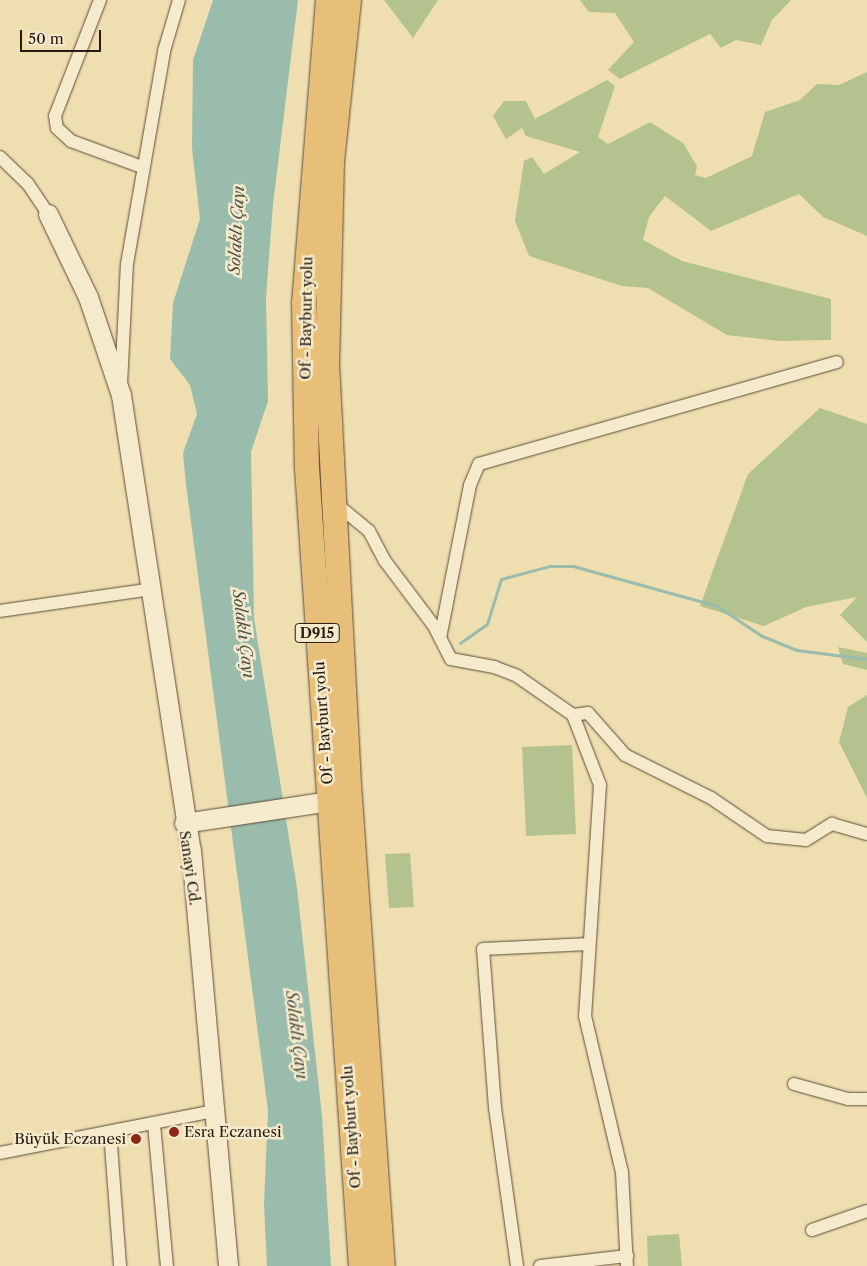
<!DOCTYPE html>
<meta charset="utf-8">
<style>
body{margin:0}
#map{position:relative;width:867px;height:1266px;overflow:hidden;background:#efdeb0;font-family:"Libre Caslon Text",serif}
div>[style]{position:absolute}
.green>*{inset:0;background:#b4c28f}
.water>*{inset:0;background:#9abcac}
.stream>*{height:3px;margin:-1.5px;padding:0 1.5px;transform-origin:1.5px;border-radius:1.5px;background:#9abcac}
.roads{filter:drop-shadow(0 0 1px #594c39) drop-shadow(0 0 1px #594c39)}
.street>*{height:12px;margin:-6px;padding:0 6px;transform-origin:6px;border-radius:6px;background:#f5eacc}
.secondary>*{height:19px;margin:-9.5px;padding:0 9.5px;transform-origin:9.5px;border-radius:9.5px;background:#f5eacc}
.highway>*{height:24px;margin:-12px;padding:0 12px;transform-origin:12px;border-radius:12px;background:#e8bf78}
.dots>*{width:14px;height:14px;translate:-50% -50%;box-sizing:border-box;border:2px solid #f5eacc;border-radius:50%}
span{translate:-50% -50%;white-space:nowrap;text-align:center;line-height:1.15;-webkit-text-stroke:5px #f5eacc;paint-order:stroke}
.shield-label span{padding:1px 4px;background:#f5eacc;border:1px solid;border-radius:4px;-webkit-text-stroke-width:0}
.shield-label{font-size:14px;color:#271b11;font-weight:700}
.street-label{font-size:15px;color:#271b11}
.poi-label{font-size:15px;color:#271b11}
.left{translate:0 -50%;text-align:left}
.right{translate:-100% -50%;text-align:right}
.water-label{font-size:16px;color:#4f5347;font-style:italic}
.scale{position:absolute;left:20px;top:30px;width:81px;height:22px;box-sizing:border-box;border:2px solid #271b11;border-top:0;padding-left:6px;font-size:15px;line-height:18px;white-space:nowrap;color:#271b11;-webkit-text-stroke:4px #f5eacc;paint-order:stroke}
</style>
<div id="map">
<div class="green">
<i style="clip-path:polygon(384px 0,438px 0,413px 38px)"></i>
<i style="clip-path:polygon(580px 0,791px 0,772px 20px,761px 45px,736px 40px,721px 48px,710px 34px,620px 79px,608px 70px,634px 42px,615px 13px,589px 12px)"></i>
<i style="clip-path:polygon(867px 72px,867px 236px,823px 217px,799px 194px,711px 231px,665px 196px,649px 217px,643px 240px,682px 261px,831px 299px,831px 340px,779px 341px,727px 335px,648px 288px,622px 286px,529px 256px,515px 221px,524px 161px,532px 157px,544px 174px,580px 152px,526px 136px,522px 128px,506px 139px,493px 116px,504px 101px,526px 101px,535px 119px,607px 80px,615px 86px,598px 137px,608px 144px,650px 122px,683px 143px,697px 166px,695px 175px,706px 178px,752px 156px,765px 112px,800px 100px,817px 84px,839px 85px)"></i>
<i style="clip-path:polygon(820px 408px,867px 424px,867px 642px,840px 615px,857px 597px,806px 607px,764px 626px,700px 606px,748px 474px)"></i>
<i style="clip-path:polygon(838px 647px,867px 653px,867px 670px,843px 664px)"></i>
<i style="clip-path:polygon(867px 695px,867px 798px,839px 742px,848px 707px)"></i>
<i style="clip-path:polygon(572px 745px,576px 834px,526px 836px,522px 747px)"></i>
<i style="clip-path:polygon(410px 853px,414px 907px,389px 908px,385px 854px)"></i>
<i style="clip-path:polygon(679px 1234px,682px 1266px,648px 1266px,647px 1236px)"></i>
</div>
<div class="water">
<i style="clip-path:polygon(213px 0,298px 0,273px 204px,266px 298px,268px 401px,251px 452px,254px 618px,297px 888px,322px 1116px,331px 1266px,267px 1266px,264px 1204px,268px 1110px,186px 484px,183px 453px,197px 414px,190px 385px,170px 359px,173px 303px,200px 219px,192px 148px,193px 60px)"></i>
</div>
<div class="stream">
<i style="left:460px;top:643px;width:33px;rotate:-35deg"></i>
<i style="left:487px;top:624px;width:47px;rotate:-72.7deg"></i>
<i style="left:501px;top:579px;width:51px;rotate:-14.9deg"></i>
<i style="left:550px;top:566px;width:23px"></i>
<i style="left:573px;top:566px;width:149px;rotate:15.5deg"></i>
<i style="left:717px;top:606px;width:54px;rotate:33.7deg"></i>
<i style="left:762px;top:636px;width:38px;rotate:22deg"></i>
<i style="left:797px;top:650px;width:71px;rotate:7.3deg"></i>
</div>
<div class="roads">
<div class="street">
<i style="left:100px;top:0;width:124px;rotate:111.2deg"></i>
<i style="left:55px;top:116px;width:12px;rotate:81deg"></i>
<i style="left:57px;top:128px;width:19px;rotate:43deg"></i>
<i style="left:71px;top:141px;width:76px;rotate:20.1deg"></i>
<i style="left:0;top:157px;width:39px;rotate:44deg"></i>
<i style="left:28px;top:184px;width:36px;rotate:56deg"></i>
<i style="left:121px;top:385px;width:121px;rotate:-87.2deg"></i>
<i style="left:127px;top:264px;width:216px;rotate:-80.1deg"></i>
<i style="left:164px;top:51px;width:53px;rotate:-73.6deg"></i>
<i style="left:335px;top:503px;width:44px;rotate:39.5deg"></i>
<i style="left:369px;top:531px;width:34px;rotate:62deg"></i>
<i style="left:385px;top:561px;width:81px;rotate:53deg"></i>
<i style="left:434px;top:626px;width:37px;rotate:63deg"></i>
<i style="left:451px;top:659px;width:44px;rotate:10.5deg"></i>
<i style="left:494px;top:667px;width:25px;rotate:21deg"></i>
<i style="left:517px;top:676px;width:68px;rotate:34.9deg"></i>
<i style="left:573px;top:715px;width:15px;rotate:-8deg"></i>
<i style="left:588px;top:713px;width:56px;rotate:48.6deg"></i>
<i style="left:625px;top:755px;width:96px;rotate:26.6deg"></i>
<i style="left:711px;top:798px;width:68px;rotate:34.2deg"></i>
<i style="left:767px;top:836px;width:39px;rotate:6deg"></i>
<i style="left:806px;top:840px;width:31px;rotate:-32deg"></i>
<i style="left:832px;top:824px;width:36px;rotate:16deg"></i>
<i style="left:0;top:611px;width:154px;rotate:-8.2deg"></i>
<i style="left:440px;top:638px;width:156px;rotate:-78.9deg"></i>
<i style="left:470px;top:485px;width:23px;rotate:-67deg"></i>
<i style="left:479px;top:464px;width:372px;rotate:-15.9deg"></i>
<i style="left:573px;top:715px;width:75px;rotate:68.9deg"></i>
<i style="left:600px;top:785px;width:231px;rotate:93.7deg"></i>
<i style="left:585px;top:1016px;width:160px;rotate:76.7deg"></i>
<i style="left:622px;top:1172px;width:94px;rotate:87deg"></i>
<i style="left:794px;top:1084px;width:56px;rotate:15.5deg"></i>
<i style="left:848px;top:1099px;width:19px"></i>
<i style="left:154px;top:1124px;width:143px;rotate:84.8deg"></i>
<i style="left:110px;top:1132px;width:134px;rotate:85.7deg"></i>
<i style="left:0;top:1153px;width:218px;rotate:-11.1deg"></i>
<i style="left:812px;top:1230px;width:58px;rotate:-19.1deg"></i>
<i style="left:517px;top:1266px;width:160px;rotate:-97.9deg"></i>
<i style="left:495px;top:1108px;width:159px;rotate:-94.3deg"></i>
<i style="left:483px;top:949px;width:106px;rotate:-2.7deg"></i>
<i style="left:540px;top:1266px;width:88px;rotate:-6.6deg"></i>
</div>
<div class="secondary">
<i style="left:48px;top:214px;width:92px;rotate:64.3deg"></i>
<i style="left:88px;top:297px;width:103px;rotate:71.4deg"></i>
<i style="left:121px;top:395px;width:460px;rotate:81.3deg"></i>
<i style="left:191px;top:850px;width:418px;rotate:84.9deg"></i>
<i style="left:184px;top:823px;width:161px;rotate:-8.6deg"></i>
</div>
<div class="highway">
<i style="left:328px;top:0;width:303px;rotate:94.5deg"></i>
<i style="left:304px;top:302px;width:166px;rotate:89deg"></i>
<i style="left:307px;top:468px;width:800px;rotate:86.13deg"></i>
<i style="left:349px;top:0;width:163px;rotate:96deg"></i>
<i style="left:332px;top:162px;width:202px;rotate:91.4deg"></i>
<i style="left:327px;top:364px;width:435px;rotate:87deg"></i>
<i style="left:350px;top:798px;width:469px;rotate:86deg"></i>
</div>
</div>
<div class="dots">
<i style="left:174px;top:1132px;background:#8f2418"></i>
<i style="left:136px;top:1139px;background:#8f2418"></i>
</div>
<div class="shield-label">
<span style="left:317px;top:633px">D915</span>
</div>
<div class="street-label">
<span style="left:306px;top:318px;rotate:-89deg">Of - Bayburt yolu</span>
<span style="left:323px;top:723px;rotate:-94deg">Of - Bayburt yolu</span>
<span style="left:190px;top:868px;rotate:82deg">Sanayi Cd.</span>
<span style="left:351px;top:1127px;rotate:-94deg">Of - Bayburt yolu</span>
</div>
<div class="poi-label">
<span class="left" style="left:184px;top:1132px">Esra Eczanesi</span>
<span class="right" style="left:126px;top:1139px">Büyük Eczanesi</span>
</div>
<div class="water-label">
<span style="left:236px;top:230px;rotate:-87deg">Solaklı Çayı</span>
<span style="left:244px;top:634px;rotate:83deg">Solaklı Çayı</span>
<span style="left:297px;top:1035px;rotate:83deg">Solaklı Çayı</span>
</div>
<div class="scale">50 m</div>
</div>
